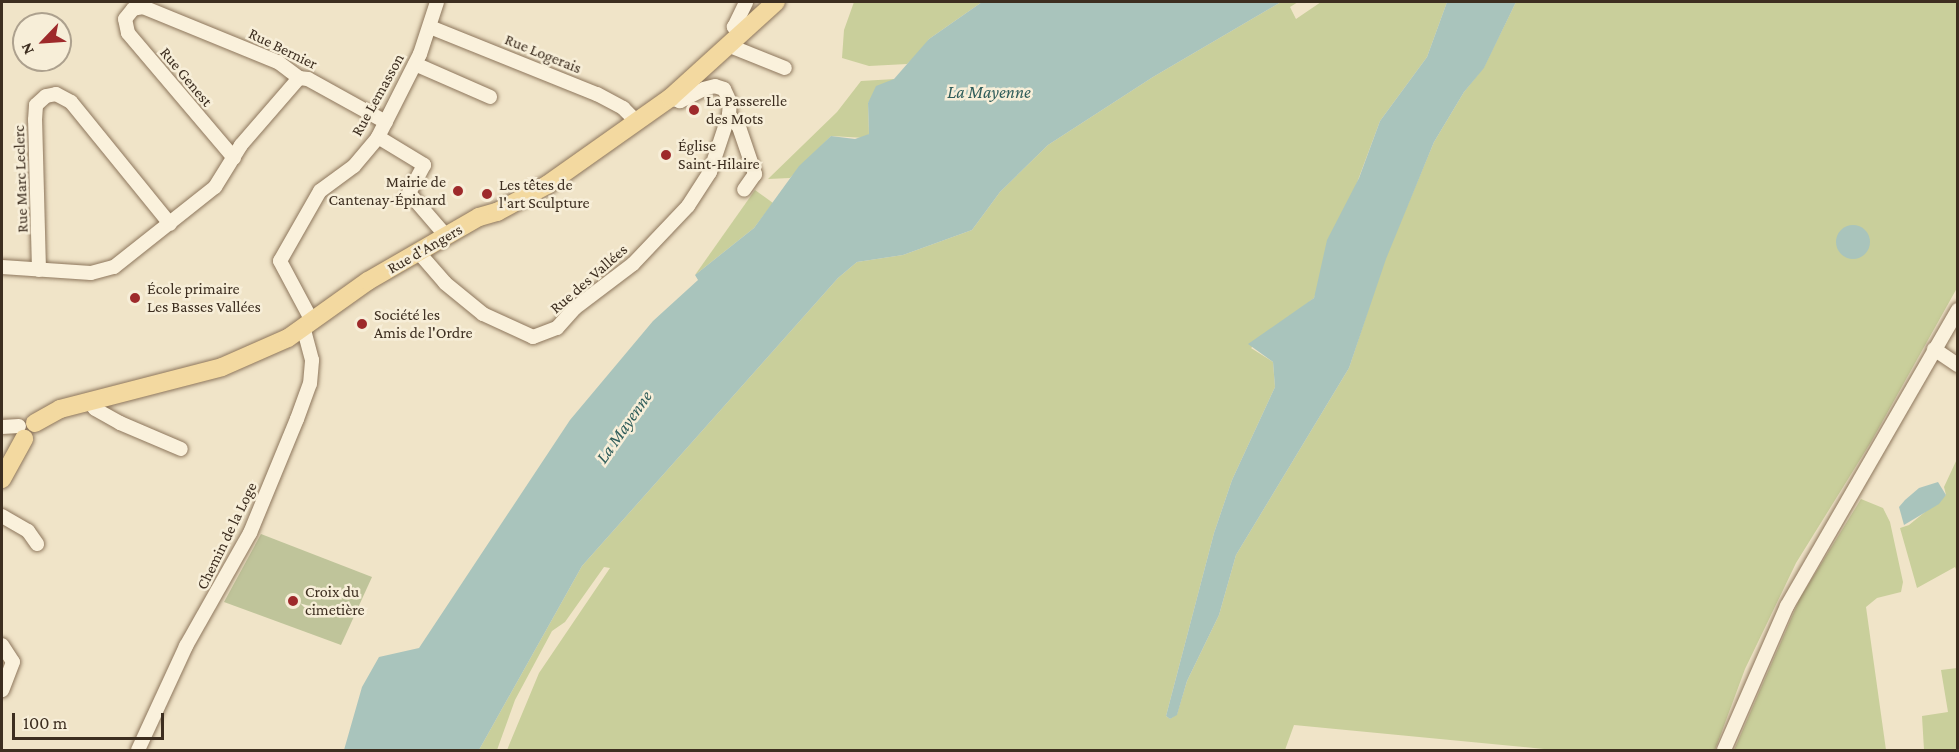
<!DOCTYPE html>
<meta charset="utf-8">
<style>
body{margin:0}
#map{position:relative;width:1959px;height:752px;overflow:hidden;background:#f0e4c8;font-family:"Crimson Pro",serif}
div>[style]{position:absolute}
.green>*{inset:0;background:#c9cf9b}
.cemetery>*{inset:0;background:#bfc49a}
.water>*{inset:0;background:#a9c4bc}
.round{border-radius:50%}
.roads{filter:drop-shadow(0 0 2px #8d765c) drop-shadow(0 0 2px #8d765c)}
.minor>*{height:14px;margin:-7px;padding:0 7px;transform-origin:7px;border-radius:7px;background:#faf1dc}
.major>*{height:18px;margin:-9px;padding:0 9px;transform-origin:9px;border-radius:9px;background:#f3d9a0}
.dots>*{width:16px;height:16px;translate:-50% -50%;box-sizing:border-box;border:3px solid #f7eed8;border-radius:50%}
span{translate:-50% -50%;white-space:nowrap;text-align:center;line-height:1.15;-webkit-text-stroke:5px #f7eed8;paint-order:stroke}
.street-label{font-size:16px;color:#3d2e20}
.poi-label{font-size:16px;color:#3d2e20}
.left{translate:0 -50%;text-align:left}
.right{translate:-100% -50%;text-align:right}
.water-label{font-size:18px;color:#2f5d5a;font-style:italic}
.frame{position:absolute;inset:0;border:3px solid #3d2e20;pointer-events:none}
.north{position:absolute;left:12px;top:12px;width:60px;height:60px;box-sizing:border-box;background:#f7eed8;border:2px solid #ada18e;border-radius:50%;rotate:245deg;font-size:16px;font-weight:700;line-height:24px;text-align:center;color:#3d2e20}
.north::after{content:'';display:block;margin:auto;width:21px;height:27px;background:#9e2a2b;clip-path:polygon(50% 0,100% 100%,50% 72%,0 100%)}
.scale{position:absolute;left:12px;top:713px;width:152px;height:27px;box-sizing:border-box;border:3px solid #3d2e20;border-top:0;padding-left:8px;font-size:18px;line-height:21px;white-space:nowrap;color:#3d2e20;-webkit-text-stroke:4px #f7eed8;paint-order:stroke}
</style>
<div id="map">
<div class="green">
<i style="clip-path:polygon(854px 2px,982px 2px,929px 39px,919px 54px,907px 64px,869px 66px,842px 58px,844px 30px)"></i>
<i style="clip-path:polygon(1281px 2px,1298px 2px,1290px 7px,1296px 19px,1321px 2px,1447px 2px,1427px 57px,1380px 121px,1314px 298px,1251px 348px,1273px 362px,1275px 387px,1232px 480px,1214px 533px,1166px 716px,1170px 719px,1177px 714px,1187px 681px,1219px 615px,1236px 555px,1349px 368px,1385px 259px,1434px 142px,1464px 92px,1484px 67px,1516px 2px,1957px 2px,1957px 288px,1871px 442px,1796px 563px,1745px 669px,1715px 750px,1554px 750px,1294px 725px,1285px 750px,507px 750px,539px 673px,610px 568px,604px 567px,565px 622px,552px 631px,515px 700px,497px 750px,479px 750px,582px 566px,838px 278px,857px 262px,903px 255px,972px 230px,1000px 192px,1048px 145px,1153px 77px)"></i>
<i style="clip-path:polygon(895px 79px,868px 103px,869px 134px,865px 138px,831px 136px,790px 178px,768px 179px,837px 112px,861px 81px)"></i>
<i style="clip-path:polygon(755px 190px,773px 203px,754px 228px,695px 275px)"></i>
<i style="clip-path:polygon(1957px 459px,1957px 572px,1955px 567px,1917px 588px,1900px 528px,1909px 525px,1946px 495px,1944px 487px)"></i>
<i style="clip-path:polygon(1861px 499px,1883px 508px,1890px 522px,1903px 582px,1901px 592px,1877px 598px,1866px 607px,1886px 750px,1734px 750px,1800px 598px)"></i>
<i style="clip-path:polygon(1957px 668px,1957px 750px,1924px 750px,1922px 716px,1948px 712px,1941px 670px)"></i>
</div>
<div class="cemetery">
<i style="clip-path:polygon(261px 534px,372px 577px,341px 645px,224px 602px)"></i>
</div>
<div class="water">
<i style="clip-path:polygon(982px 2px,1281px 2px,1153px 77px,1048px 145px,1000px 192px,972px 230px,903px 255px,857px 262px,838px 278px,582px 566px,479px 750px,344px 750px,362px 687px,379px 657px,419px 648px,570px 420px,653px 321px,698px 280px,695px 275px,754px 228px,799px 166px,831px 136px,855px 139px,869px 134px,868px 103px,876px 86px,894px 79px,929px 39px)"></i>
<i style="clip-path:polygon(1447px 2px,1516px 2px,1484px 68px,1464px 92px,1434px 142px,1386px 259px,1349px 368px,1236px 555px,1219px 615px,1187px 681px,1177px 715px,1170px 719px,1166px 716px,1214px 533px,1232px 480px,1275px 387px,1273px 362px,1248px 344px,1314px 298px,1327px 240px,1359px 178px,1380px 121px,1427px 57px)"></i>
<i class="round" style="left:1836px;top:225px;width:34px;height:34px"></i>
<i style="clip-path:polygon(1938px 482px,1946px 495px,1939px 504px,1904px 525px,1899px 507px,1905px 500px,1919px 488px)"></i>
</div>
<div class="roads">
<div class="minor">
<i style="left:430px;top:27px;width:180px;rotate:21.9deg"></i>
<i style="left:597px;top:94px;width:30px;rotate:28deg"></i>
<i style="left:623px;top:108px;width:20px;rotate:45deg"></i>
<i style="left:742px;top:34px;width:11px;rotate:-139deg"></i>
<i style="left:734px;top:27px;width:28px;rotate:-64deg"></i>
<i style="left:730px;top:46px;width:59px;rotate:21.8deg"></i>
<i style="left:415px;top:64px;width:82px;rotate:23.7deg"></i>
<i style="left:729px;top:115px;width:16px;rotate:50deg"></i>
<i style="left:739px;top:127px;width:50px;rotate:71.2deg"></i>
<i style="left:755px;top:174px;width:19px;rotate:125deg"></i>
<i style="left:378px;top:137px;width:54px;rotate:31.3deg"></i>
<i style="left:424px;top:165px;width:32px;rotate:118deg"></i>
<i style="left:409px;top:193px;width:58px;rotate:49.2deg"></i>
<i style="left:234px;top:158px;width:164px;rotate:-130.3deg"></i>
<i style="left:128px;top:33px;width:14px;rotate:-102deg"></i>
<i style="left:125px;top:19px;width:13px;rotate:-51deg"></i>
<i style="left:133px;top:9px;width:10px;rotate:-11deg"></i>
<i style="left:143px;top:7px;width:146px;rotate:22.2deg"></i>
<i style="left:278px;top:62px;width:26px;rotate:37deg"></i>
<i style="left:299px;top:78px;width:9px;rotate:6deg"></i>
<i style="left:308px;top:79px;width:89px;rotate:28.9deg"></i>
<i style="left:420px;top:254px;width:38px;rotate:49deg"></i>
<i style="left:445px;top:283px;width:49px;rotate:39.2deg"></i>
<i style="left:483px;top:314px;width:55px;rotate:24.7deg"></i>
<i style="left:533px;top:337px;width:26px;rotate:-21deg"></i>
<i style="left:557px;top:328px;width:27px;rotate:-48deg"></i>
<i style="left:575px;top:308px;width:73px;rotate:-37.2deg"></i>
<i style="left:633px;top:264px;width:80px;rotate:-46.5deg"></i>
<i style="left:688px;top:206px;width:40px;rotate:-57.1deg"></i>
<i style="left:710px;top:172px;width:60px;rotate:-71.6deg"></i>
<i style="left:729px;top:115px;width:13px;rotate:-86deg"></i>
<i style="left:730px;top:102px;width:14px;rotate:-115deg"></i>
<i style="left:724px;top:89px;width:9px;rotate:-162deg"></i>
<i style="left:715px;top:86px;width:11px;rotate:165deg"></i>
<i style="left:704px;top:89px;width:27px;rotate:153deg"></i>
<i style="left:680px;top:101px;width:10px;rotate:-163deg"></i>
<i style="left:2px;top:267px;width:89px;rotate:3.9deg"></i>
<i style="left:91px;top:273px;width:24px;rotate:-15deg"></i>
<i style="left:114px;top:267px;width:129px;rotate:-38.4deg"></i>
<i style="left:215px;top:187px;width:49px;rotate:-58.2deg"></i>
<i style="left:241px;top:145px;width:89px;rotate:-49.1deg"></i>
<i style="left:39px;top:270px;width:150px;rotate:-91.5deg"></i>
<i style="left:35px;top:120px;width:15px;rotate:-86deg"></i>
<i style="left:36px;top:105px;width:13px;rotate:-42deg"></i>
<i style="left:46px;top:96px;width:10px;rotate:-11deg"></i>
<i style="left:56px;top:94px;width:17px;rotate:28deg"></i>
<i style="left:71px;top:102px;width:157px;rotate:50.9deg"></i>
<i style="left:312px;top:321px;width:68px;rotate:-118.1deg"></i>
<i style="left:280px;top:261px;width:81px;rotate:-60.3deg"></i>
<i style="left:320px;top:191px;width:42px;rotate:-36.3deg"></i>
<i style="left:354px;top:166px;width:38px;rotate:-50deg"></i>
<i style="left:378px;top:137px;width:93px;rotate:-63.2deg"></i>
<i style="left:420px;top:54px;width:55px;rotate:-71.9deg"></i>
<i style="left:1934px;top:349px;width:29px;rotate:34deg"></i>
<i style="left:90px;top:401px;width:9px;rotate:58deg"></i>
<i style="left:95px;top:409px;width:29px;rotate:29deg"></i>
<i style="left:120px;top:423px;width:66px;rotate:23.1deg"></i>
<i style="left:2px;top:427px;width:17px;rotate:-3deg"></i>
<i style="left:2px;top:516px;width:30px;rotate:30deg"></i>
<i style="left:28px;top:531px;width:16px;rotate:55deg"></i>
<i style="left:2px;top:645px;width:20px;rotate:57deg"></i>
<i style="left:13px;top:662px;width:30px;rotate:111deg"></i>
<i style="left:138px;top:750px;width:115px;rotate:-65.2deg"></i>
<i style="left:186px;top:646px;width:130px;rotate:-60.5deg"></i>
<i style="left:250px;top:533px;width:123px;rotate:-67.6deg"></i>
<i style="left:297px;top:419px;width:37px;rotate:-70deg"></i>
<i style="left:310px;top:384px;width:24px;rotate:-85deg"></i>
<i style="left:312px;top:360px;width:34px;rotate:-105deg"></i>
<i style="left:1724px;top:750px;width:157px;rotate:-66.4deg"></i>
<i style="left:1787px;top:606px;width:342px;rotate:-60deg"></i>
</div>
<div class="major">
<i style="left:35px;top:423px;width:29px;rotate:-29deg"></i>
<i style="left:60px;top:409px;width:167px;rotate:-14.5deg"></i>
<i style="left:222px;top:367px;width:72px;rotate:-23.7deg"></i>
<i style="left:288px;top:338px;width:98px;rotate:-35.5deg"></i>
<i style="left:368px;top:281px;width:128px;rotate:-30deg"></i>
<i style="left:479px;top:217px;width:19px;rotate:-16deg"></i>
<i style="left:497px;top:212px;width:57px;rotate:-28.4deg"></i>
<i style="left:547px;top:185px;width:151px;rotate:-35.3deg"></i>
<i style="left:670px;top:98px;width:143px;rotate:-42.2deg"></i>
<i style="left:2px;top:479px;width:46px;rotate:-61.2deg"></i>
</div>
</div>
<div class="dots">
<i style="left:694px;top:110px;background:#9e2a2b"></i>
<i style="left:666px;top:155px;background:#9e2a2b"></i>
<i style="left:458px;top:191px;background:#9e2a2b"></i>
<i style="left:487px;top:194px;background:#9e2a2b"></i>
<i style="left:135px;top:298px;background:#9e2a2b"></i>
<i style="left:362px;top:324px;background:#9e2a2b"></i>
<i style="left:293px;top:601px;background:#9e2a2b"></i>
</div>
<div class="street-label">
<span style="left:283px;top:49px;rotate:26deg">Rue Bernier</span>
<span style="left:543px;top:54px;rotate:22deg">Rue Logerais</span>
<span style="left:186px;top:77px;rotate:50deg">Rue Genest</span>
<span style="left:378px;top:95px;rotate:-61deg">Rue Lemasson</span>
<span style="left:21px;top:179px;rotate:-92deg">Rue Marc Leclerc</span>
<span style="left:425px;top:249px;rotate:-30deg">Rue d'Angers</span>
<span style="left:589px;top:279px;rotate:-41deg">Rue des Vallées</span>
<span style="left:227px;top:536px;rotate:-64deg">Chemin de la Loge</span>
</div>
<div class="poi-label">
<span class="left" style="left:706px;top:110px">La Passerelle<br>des Mots</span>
<span class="left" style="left:678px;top:155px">Église<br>Saint-Hilaire</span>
<span class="right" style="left:446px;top:191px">Mairie de<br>Cantenay-Épinard</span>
<span class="left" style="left:499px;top:194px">Les têtes de<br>l'art Sculpture</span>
<span class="left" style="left:147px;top:298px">École primaire<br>Les Basses Vallées</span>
<span class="left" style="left:374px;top:324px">Société les<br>Amis de l'Ordre</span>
<span class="left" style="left:305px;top:601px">Croix du<br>cimetière</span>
</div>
<div class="water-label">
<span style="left:989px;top:92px">La Mayenne</span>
<span style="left:624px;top:427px;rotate:-55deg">La Mayenne</span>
</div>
<div class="frame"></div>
<div class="north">N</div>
<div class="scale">100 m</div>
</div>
